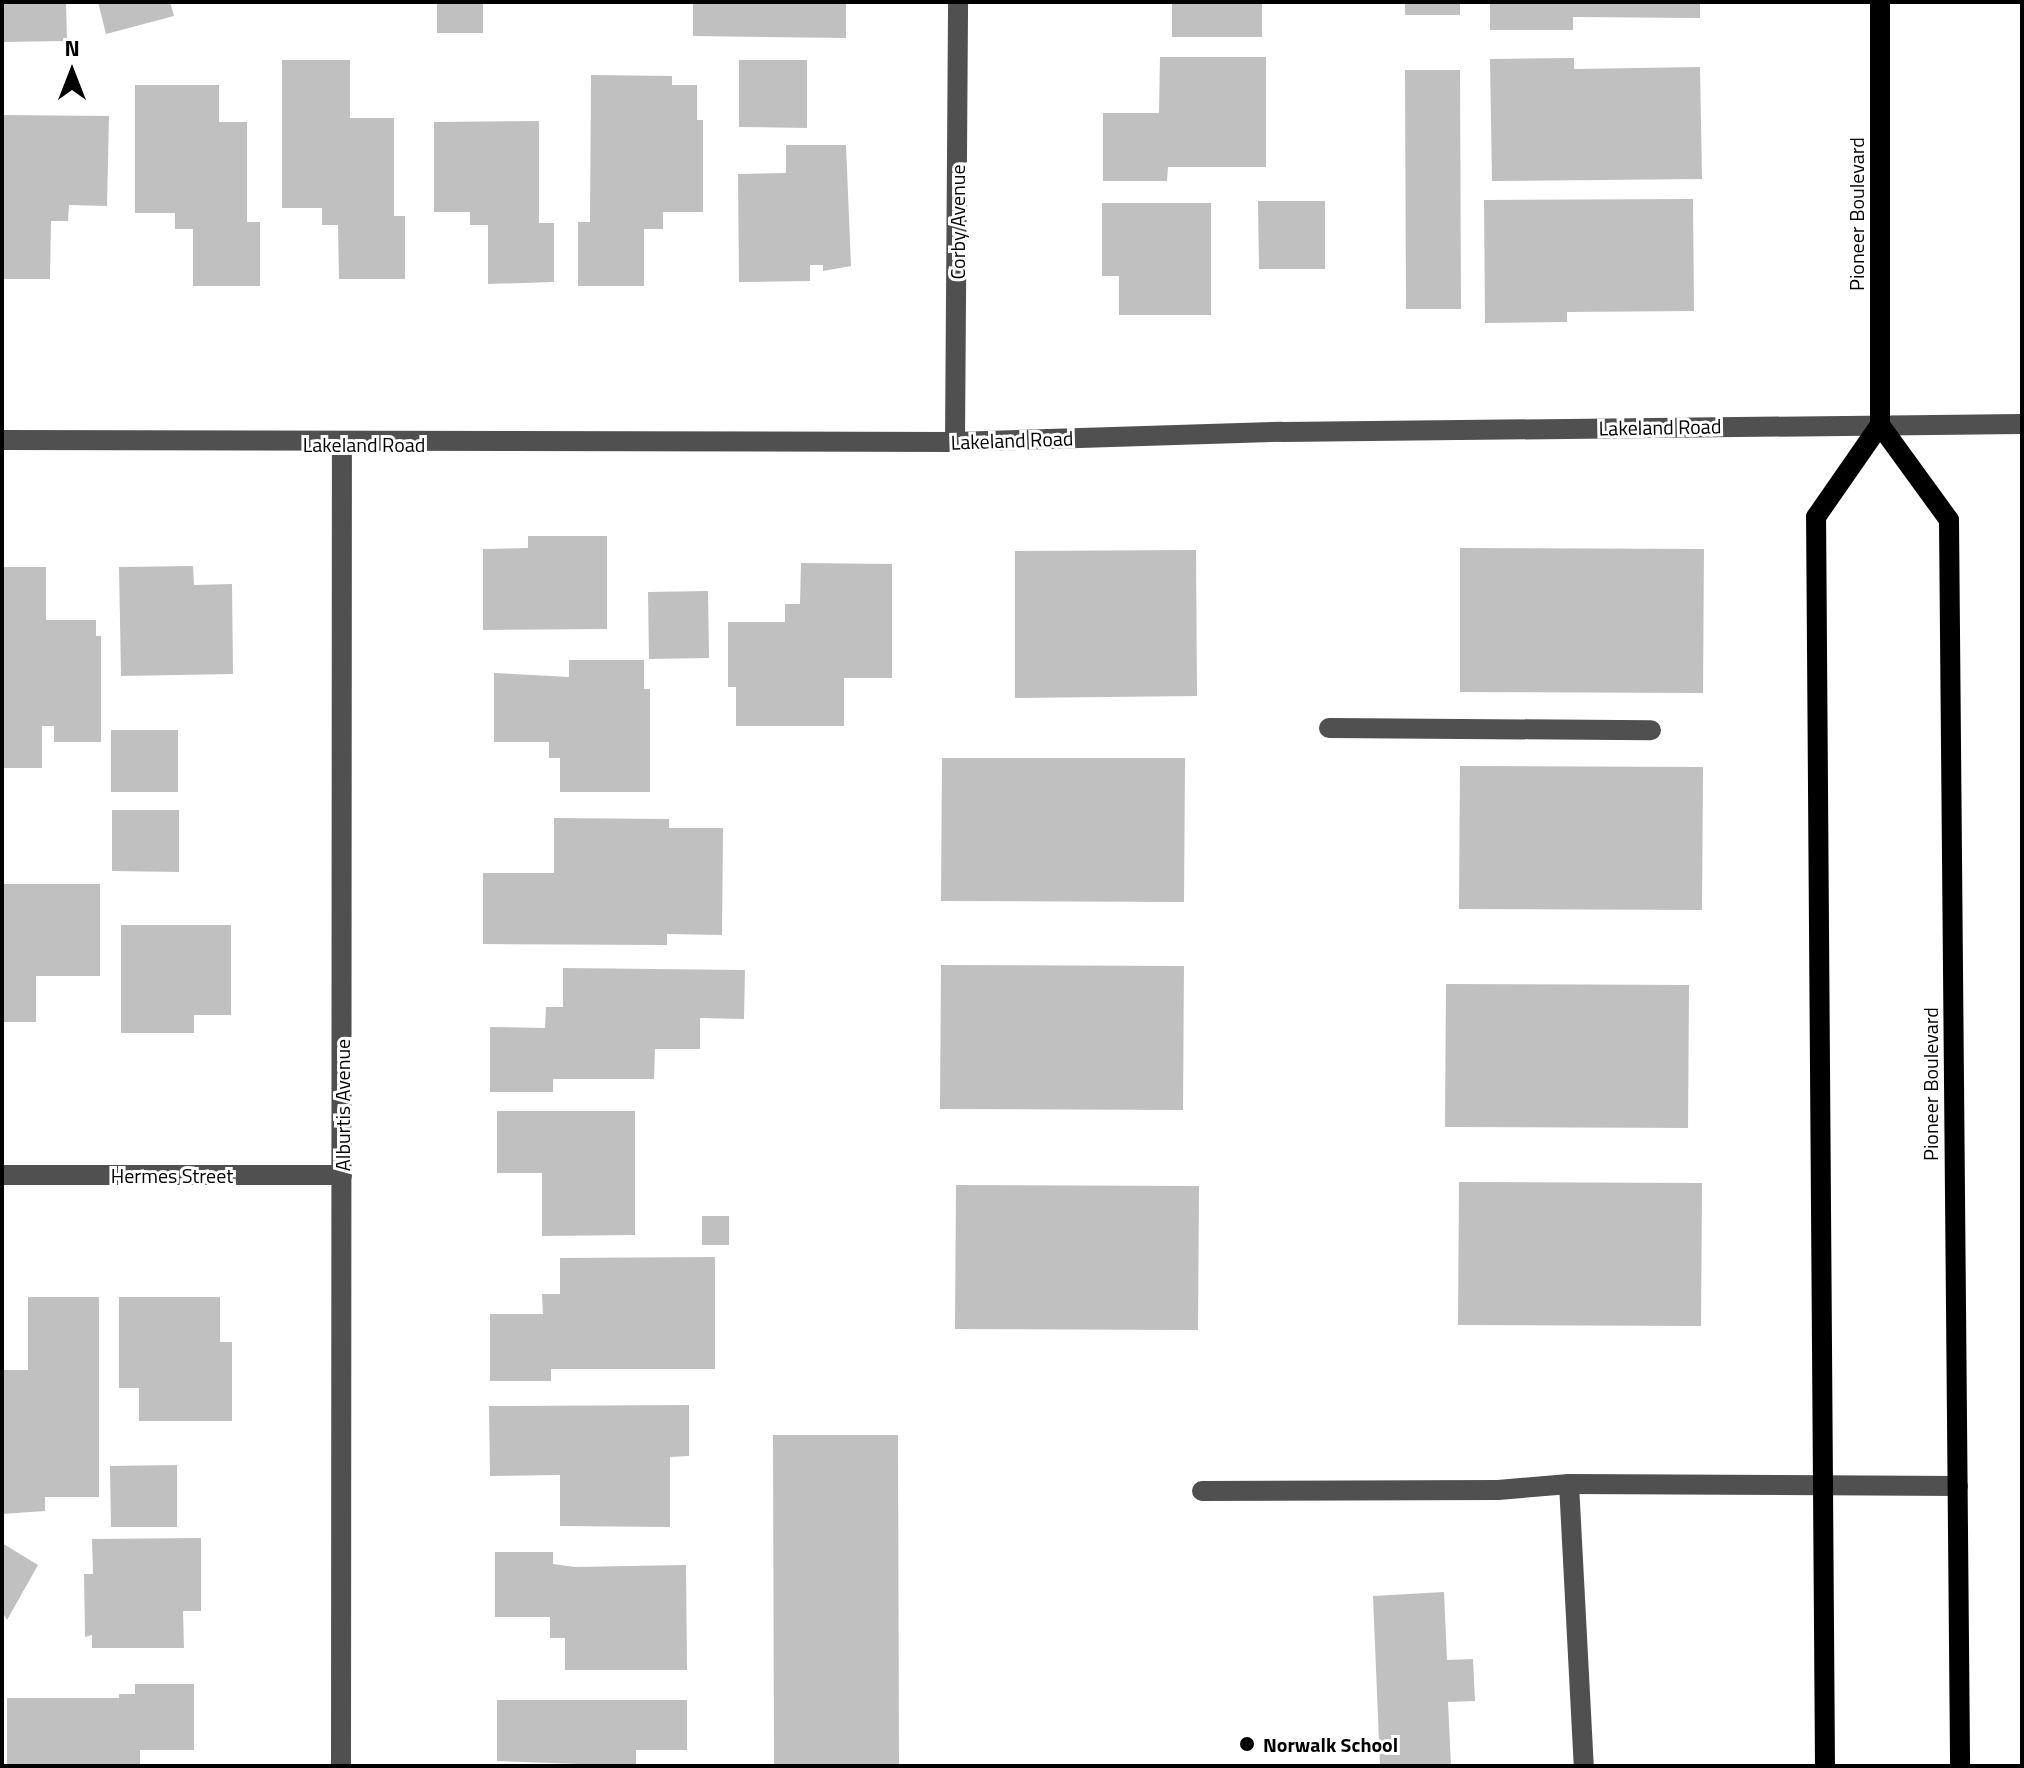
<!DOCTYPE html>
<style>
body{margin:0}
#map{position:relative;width:2024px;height:1768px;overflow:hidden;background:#fff;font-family:"Titillium Web",sans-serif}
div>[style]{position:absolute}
.building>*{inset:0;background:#c0c0c0}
.minor>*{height:20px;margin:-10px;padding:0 10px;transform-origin:10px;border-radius:10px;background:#505050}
.major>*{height:20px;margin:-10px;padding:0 10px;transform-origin:10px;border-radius:10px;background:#000}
.dots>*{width:22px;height:22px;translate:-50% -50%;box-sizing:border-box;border:4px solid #fff;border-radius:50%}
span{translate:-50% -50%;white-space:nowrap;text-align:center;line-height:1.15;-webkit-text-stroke:6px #fff;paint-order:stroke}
.street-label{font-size:20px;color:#000}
.poi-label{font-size:20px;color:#000;font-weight:700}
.left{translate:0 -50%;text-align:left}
.frame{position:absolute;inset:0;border:4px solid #000;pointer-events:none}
.north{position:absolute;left:32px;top:32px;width:80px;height:80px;-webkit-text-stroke:6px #fff;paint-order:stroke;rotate:0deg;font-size:22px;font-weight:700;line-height:32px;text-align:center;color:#000}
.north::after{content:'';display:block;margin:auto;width:28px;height:36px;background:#000;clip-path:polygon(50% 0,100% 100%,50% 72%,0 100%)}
</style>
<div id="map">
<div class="building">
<i style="clip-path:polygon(2px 2px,66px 2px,67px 41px,2px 42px)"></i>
<i style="clip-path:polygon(98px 2px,170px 2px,174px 16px,106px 34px)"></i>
<i style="clip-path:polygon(437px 2px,483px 2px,483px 33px,437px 33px)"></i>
<i style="clip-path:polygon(693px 2px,846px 2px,846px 38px,693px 36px)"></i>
<i style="clip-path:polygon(1172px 2px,1262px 2px,1262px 37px,1172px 37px)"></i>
<i style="clip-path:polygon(1405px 2px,1460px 2px,1460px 15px,1405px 15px)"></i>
<i style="clip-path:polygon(1490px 2px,1700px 2px,1700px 18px,1573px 17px,1573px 30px,1490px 30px)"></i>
<i style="clip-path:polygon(1160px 57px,1266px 57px,1266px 167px,1168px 167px,1167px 181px,1103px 181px,1103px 113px,1159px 113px)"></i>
<i style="clip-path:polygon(1574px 58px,1574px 69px,1700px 67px,1702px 179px,1492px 181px,1490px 59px)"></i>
<i style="clip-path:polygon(282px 60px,350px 60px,350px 118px,394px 118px,394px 216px,405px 216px,405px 279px,339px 279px,338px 225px,322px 225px,322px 208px,282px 208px)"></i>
<i style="clip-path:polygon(739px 60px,807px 60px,807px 128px,739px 127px)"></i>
<i style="clip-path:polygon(1405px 70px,1460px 70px,1461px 309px,1406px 309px)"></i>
<i style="clip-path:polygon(591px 75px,672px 76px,672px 85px,697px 85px,697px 120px,703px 120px,703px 212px,663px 212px,663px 229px,644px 229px,644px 286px,578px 286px,578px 222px,590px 222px)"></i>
<i style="clip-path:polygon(135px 85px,219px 85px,219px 122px,247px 122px,247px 222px,260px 222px,260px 286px,193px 286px,193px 229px,175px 229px,175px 213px,135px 213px)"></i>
<i style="clip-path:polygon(2px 115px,109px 116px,107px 206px,69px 205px,68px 221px,51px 221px,50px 279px,2px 279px)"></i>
<i style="clip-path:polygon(539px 121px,539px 223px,554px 223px,554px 282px,488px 284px,488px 225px,470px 225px,470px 212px,434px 212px,434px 122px)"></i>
<i style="clip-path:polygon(786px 145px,846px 145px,851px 266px,823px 271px,823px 265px,810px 265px,810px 281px,739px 282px,738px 174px,786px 173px)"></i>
<i style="clip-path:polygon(1693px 199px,1694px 311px,1567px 312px,1567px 322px,1485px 323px,1484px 200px)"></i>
<i style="clip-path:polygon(1258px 201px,1325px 201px,1325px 269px,1259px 269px)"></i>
<i style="clip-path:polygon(1102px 203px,1211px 203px,1211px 315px,1119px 315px,1119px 276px,1102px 276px)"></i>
<i style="clip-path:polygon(528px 536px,607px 536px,607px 629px,483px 630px,483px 549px,528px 548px)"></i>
<i style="clip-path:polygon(1460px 548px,1704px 549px,1703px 693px,1460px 692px)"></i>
<i style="clip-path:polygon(1196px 550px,1197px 696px,1015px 698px,1015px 551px)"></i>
<i style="clip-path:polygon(801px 563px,892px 564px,892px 678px,844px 678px,844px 726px,736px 726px,736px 687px,728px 687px,728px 622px,785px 622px,785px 604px,800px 604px)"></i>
<i style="clip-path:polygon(193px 566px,194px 585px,232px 584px,233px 674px,121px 676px,119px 567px)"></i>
<i style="clip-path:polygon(2px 567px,46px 567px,46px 620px,96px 620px,96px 636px,101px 636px,101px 742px,54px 742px,54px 726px,42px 726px,42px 768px,2px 768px)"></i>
<i style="clip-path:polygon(708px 591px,709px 658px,649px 659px,648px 592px)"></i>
<i style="clip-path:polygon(569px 660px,644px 660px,644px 689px,650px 689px,650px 792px,560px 792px,560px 758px,549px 758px,549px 742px,494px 742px,494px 673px,569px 677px)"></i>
<i style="clip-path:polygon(111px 730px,178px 730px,178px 792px,111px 792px)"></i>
<i style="clip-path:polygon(942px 758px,1185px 758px,1184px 902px,941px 901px)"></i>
<i style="clip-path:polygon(1460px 766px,1703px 767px,1702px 910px,1459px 909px)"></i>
<i style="clip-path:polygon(112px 810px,179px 810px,179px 872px,112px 871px)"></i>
<i style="clip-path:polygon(554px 818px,669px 819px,669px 828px,723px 828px,722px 935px,667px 934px,667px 945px,483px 944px,483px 873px,554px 873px)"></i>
<i style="clip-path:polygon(2px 884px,100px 884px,100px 976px,36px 976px,36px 1022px,2px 1022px)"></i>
<i style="clip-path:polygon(121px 925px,231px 925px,231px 1015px,194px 1015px,194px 1033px,121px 1033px)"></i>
<i style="clip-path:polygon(941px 965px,1184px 966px,1183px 1110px,940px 1109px)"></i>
<i style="clip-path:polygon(563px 968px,745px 970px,744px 1019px,700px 1018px,700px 1049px,655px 1049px,654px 1079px,553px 1079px,553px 1092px,490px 1092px,490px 1027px,545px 1028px,546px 1007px,563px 1007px)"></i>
<i style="clip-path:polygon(1446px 984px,1689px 985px,1688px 1128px,1445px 1127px)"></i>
<i style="clip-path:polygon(497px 1111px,635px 1111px,635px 1235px,542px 1236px,542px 1173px,497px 1173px)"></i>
<i style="clip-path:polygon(1459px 1182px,1702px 1183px,1701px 1326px,1458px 1325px)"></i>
<i style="clip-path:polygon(956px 1185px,1199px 1186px,1198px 1330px,955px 1329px)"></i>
<i style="clip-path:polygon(702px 1216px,729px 1216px,729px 1245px,702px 1245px)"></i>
<i style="clip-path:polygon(715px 1257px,715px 1369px,551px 1369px,551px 1381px,490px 1381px,490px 1314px,543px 1314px,542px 1294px,560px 1294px,560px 1258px)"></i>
<i style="clip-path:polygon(28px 1297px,99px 1297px,99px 1497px,45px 1497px,45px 1511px,2px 1514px,2px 1370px,28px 1370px)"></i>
<i style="clip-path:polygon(119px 1297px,220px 1297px,220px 1342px,232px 1342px,232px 1421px,139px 1421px,139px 1388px,119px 1388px)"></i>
<i style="clip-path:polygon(689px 1405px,689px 1456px,670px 1457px,670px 1527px,560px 1526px,560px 1475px,490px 1476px,489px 1406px)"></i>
<i style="clip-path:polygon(773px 1435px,898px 1435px,899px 1766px,774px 1766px)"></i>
<i style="clip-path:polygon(177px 1465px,177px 1527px,111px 1527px,110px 1466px)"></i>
<i style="clip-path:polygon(201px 1538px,201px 1611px,183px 1611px,184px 1648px,92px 1648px,92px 1635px,85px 1637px,84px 1574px,93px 1574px,92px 1539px)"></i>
<i style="clip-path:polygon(2px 1543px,38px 1565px,7px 1620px,2px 1611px)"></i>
<i style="clip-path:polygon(495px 1552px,553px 1552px,553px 1564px,575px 1567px,686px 1565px,687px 1670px,565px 1670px,565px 1638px,550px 1638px,550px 1617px,495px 1617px)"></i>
<i style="clip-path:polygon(1444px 1592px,1447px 1660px,1473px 1659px,1475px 1701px,1448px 1702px,1451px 1766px,1380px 1766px,1373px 1596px)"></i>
<i style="clip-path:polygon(135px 1684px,194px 1684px,194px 1750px,140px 1750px,140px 1766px,7px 1766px,7px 1698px,119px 1698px,119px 1694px,135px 1694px)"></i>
<i style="clip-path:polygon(497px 1700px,687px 1700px,687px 1750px,636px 1750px,636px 1766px,497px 1761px)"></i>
</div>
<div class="minor">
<i style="left:2px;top:440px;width:953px;rotate:0.12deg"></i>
<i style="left:955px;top:442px;width:327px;rotate:-1.8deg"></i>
<i style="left:1282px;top:432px;width:740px;rotate:-0.62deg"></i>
<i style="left:955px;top:442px;width:440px;rotate:-89.6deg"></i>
<i style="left:1329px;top:728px;width:322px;rotate:0.4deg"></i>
<i style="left:2px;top:1175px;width:340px"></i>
<i style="left:1569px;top:1484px;width:282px;rotate:87deg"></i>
<i style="left:1202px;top:1491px;width:296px;rotate:-0.2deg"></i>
<i style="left:1498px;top:1490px;width:71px;rotate:-4.8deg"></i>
<i style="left:1569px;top:1484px;width:389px;rotate:0.3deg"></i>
<i style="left:341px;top:1766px;width:1322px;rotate:-89.96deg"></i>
</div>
<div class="major">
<i style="left:1880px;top:425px;width:117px;rotate:54deg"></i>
<i style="left:1949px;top:520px;width:1246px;rotate:89.49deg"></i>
<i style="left:1825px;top:1766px;width:1249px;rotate:-90.41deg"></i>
<i style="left:1816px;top:517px;width:112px;rotate:-55.2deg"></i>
<i style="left:1880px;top:425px;width:423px;rotate:-90deg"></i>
</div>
<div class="dots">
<i style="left:1247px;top:1744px;background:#000"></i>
</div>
<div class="street-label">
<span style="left:1856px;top:214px;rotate:-90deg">Pioneer Boulevard</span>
<span style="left:957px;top:222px;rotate:-90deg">Corby Avenue</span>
<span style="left:1660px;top:427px;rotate:-1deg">Lakeland Road</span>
<span style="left:1012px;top:440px;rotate:-2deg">Lakeland Road</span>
<span style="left:364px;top:444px">Lakeland Road</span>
<span style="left:1930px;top:1084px;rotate:-90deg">Pioneer Boulevard</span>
<span style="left:342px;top:1105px;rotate:-90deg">Alburtis Avenue</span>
<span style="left:172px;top:1175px">Hermes Street</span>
</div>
<div class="poi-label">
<span class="left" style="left:1263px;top:1744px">Norwalk School</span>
</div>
<div class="frame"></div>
<div class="north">N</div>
</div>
